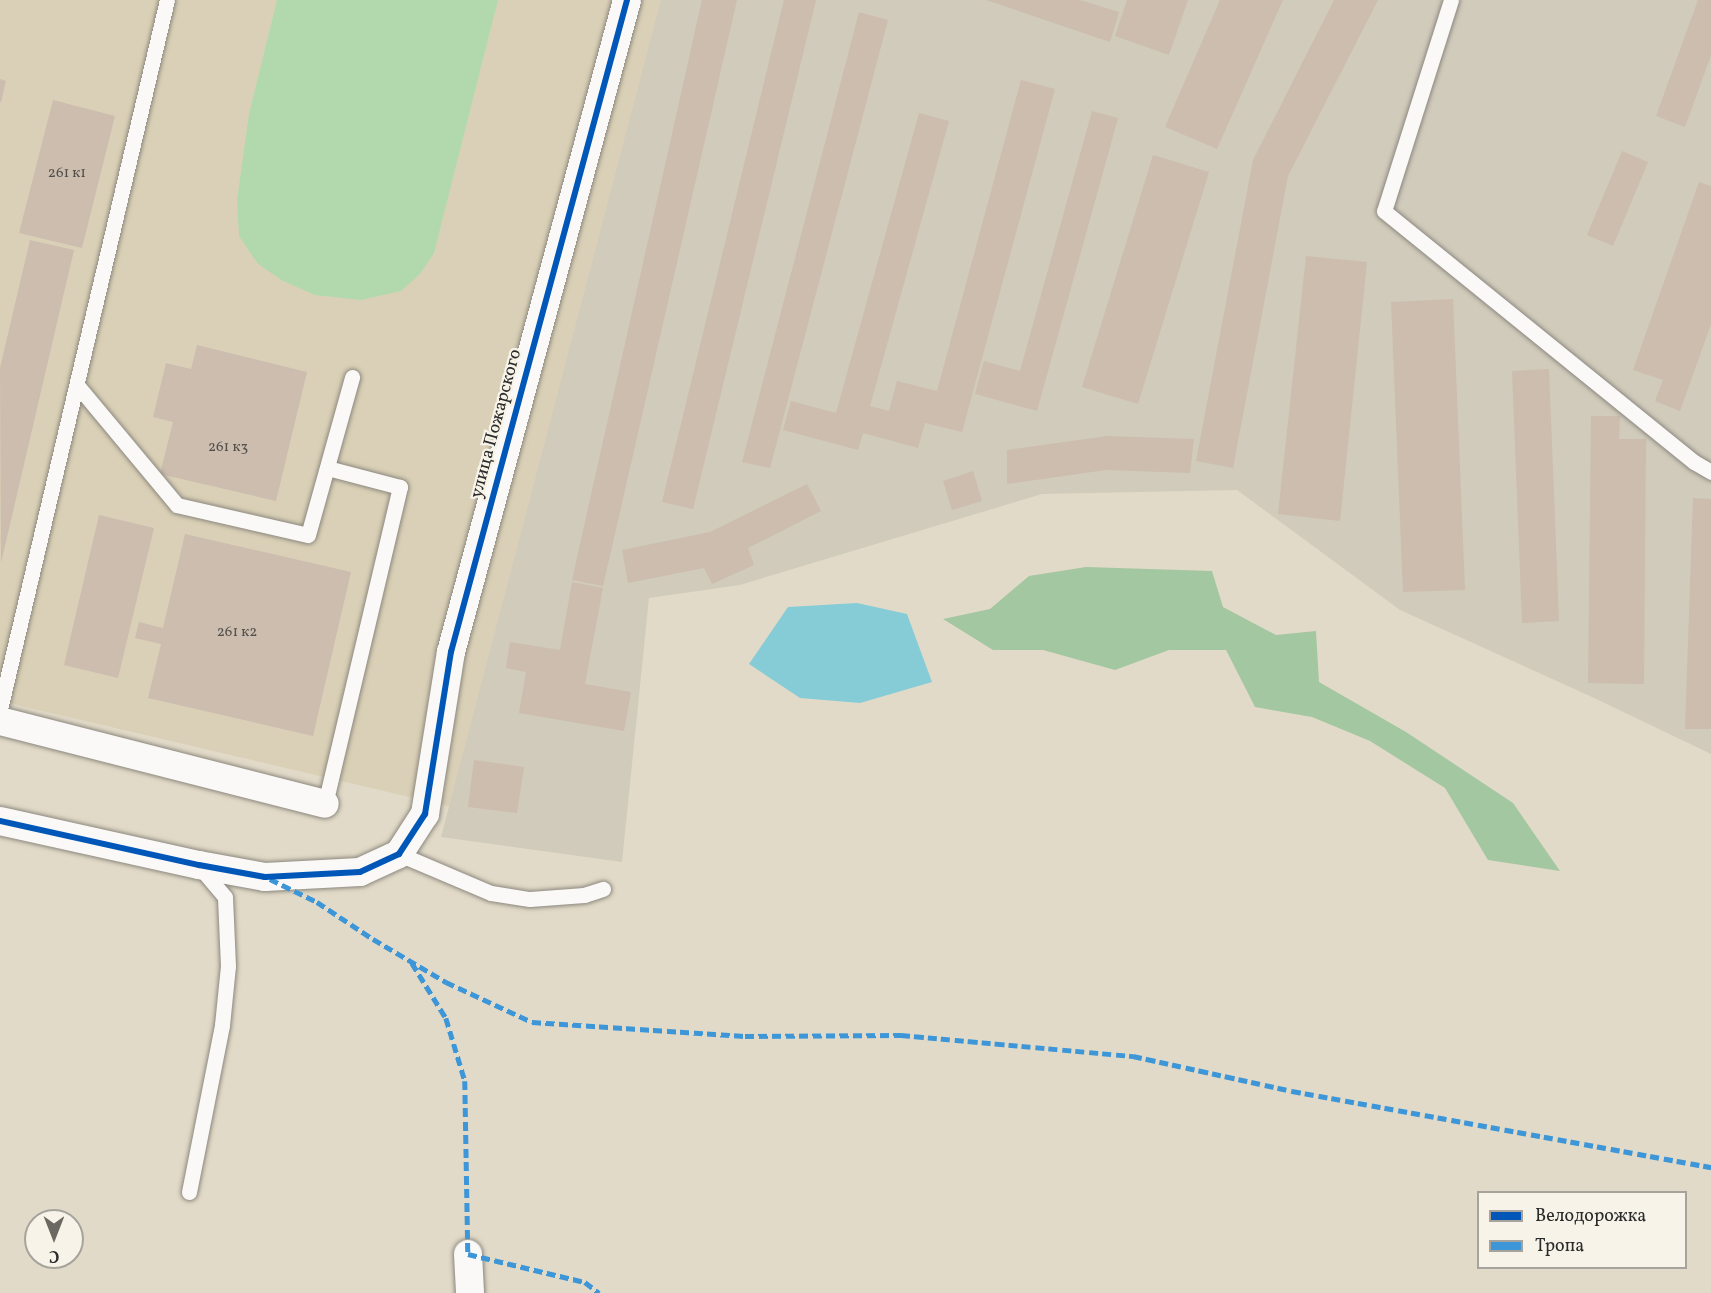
<!DOCTYPE html>
<meta charset="utf-8">
<style>
body{margin:0}
#map{position:relative;width:1711px;height:1293px;overflow:hidden;background:#e2dac8;font-family:Vollkorn,serif}
div>[style]{position:absolute}
.built>*{inset:0;background:#dad0b7}
.industrial>*{inset:0;background:#d1cbbc}
.green>*{inset:0;background:#b2d9ad}
.forest>*{inset:0;background:#a3c7a0}
.water>*{inset:0;background:#86ccd6}
.building>*{inset:0;background:#ccbdaf}
.roads{filter:drop-shadow(0 0 2px #8c887f) drop-shadow(0 0 2px #8c887f)}
.service>*{height:15px;margin:-7.5px;padding:0 7.5px;transform-origin:7.5px;border-radius:7.5px;background:#fbf9f7}
.minor>*{height:28px;margin:-14px;padding:0 14px;transform-origin:14px;border-radius:14px;background:#fbf9f7}
.quiet>*{height:4.5px;margin-top:-2.25px;transform-origin:0;background:repeating-linear-gradient(90deg,#3c96d7 0 9px,transparent 0 13.5px)}
.cycleway>*{height:6px;margin:-3px;padding:0 3px;transform-origin:3px;border-radius:3px;background:#0057b8}
span{translate:-50% -50%;white-space:nowrap;text-align:center;line-height:1.15;-webkit-text-stroke:4.5px #f7f3e8;paint-order:stroke}
.number-label{font-size:15px;color:#53504c}
.number-label span{-webkit-text-stroke-width:0}
.street-label{font-size:18px;color:#2b2b2b}
.legend{position:absolute;left:1477px;top:1191px;width:210px;height:78px;box-sizing:border-box;background:#f7f3e8;border:2px solid #a5a39c;margin:0;padding:8px 10px;list-style:none;font-size:18px;color:#2b2b2b}
.legend li{display:flex;align-items:center;gap:12px;height:30px}
.legend b{width:30px;border:2px solid #a5a39c}
.north{position:absolute;left:24px;top:1209px;width:60px;height:60px;box-sizing:border-box;background:#f7f3e8;border:2px solid #a5a39c;border-radius:50%;rotate:180deg;font-size:16px;font-weight:700;line-height:24px;text-align:center;color:#2b2b2b}
.north::after{content:'';display:block;margin:auto;width:21px;height:27px;background:#6b6862;clip-path:polygon(50% 0,100% 100%,50% 72%,0 100%)}
</style>
<div id="map">
<div class="built">
<i style="clip-path:polygon(0 0,663px 0,452px 807px,0 701px)"></i>
</div>
<div class="industrial">
<i style="clip-path:polygon(661px 0,1711px 0,1711px 754px,1590px 696px,1400px 610px,1237px 490px,1042px 494px,740px 585px,649px 598px,622px 862px,441px 837px)"></i>
</div>
<div class="green">
<i style="clip-path:polygon(277px 0,498px 0,434px 253px,420px 274px,401px 291px,361px 300px,315px 295px,283px 281px,258px 264px,239px 236px,237px 200px,249px 114px)"></i>
</div>
<div class="forest">
<i style="clip-path:polygon(1086px 567px,1212px 571px,1223px 607px,1276px 635px,1316px 631px,1319px 682px,1406px 732px,1513px 803px,1560px 871px,1488px 860px,1445px 788px,1370px 741px,1312px 717px,1255px 707px,1226px 650px,1169px 650px,1115px 670px,1043px 650px,993px 650px,943px 619px,990px 609px,1029px 576px)"></i>
</div>
<div class="water">
<i style="clip-path:polygon(857px 603px,907px 614px,932px 682px,860px 703px,800px 698px,749px 664px,788px 607px)"></i>
</div>
<div class="building">
<i style="clip-path:polygon(702px 0,737px 0,603px 586px,572px 580px)"></i>
<i style="clip-path:polygon(784px 0,816px 0,693px 509px,662px 502px)"></i>
<i style="clip-path:polygon(986px 0,1080px 0,1119px 12px,1110px 42px)"></i>
<i style="clip-path:polygon(1127px 0,1188px 0,1169px 55px,1115px 36px)"></i>
<i style="clip-path:polygon(1220px 0,1283px 0,1217px 149px,1165px 127px)"></i>
<i style="clip-path:polygon(1334px 0,1378px 0,1288px 176px,1233px 468px,1196px 461px,1253px 160px)"></i>
<i style="clip-path:polygon(1698px 0,1711px 0,1711px 55px,1685px 127px,1656px 116px)"></i>
<i style="clip-path:polygon(859px 12px,888px 20px,770px 468px,742px 462px)"></i>
<i style="clip-path:polygon(0 79px,6px 81px,1px 102px,0 102px)"></i>
<i style="clip-path:polygon(1021px 80px,1055px 89px,962px 432px,925px 423px,918px 448px,863px 433px,858px 450px,783px 430px,791px 401px,836px 413px,919px 113px,949px 121px,870px 406px,889px 411px,897px 381px,937px 391px)"></i>
<i style="clip-path:polygon(53px 100px,115px 116px,82px 248px,19px 233px)"></i>
<i style="clip-path:polygon(1092px 111px,1118px 118px,1037px 411px,975px 394px,984px 361px,1020px 371px)"></i>
<i style="clip-path:polygon(1622px 151px,1648px 162px,1613px 246px,1587px 235px)"></i>
<i style="clip-path:polygon(1153px 155px,1209px 172px,1138px 404px,1082px 387px)"></i>
<i style="clip-path:polygon(1699px 182px,1711px 186px,1711px 324px,1680px 411px,1655px 401px,1663px 380px,1633px 370px)"></i>
<i style="clip-path:polygon(30px 240px,74px 250px,1px 563px,0 368px)"></i>
<i style="clip-path:polygon(1306px 256px,1367px 262px,1340px 521px,1278px 514px)"></i>
<i style="clip-path:polygon(1453px 299px,1465px 590px,1403px 592px,1391px 302px)"></i>
<i style="clip-path:polygon(197px 345px,307px 372px,276px 501px,160px 474px,173px 422px,153px 417px,166px 363px,191px 369px)"></i>
<i style="clip-path:polygon(1549px 369px,1559px 621px,1522px 623px,1512px 371px)"></i>
<i style="clip-path:polygon(1591px 416px,1620px 416px,1619px 439px,1646px 439px,1644px 684px,1588px 683px)"></i>
<i style="clip-path:polygon(1107px 436px,1194px 439px,1190px 473px,1106px 470px,1007px 484px,1007px 450px)"></i>
<i style="clip-path:polygon(973px 471px,982px 501px,952px 510px,943px 481px)"></i>
<i style="clip-path:polygon(807px 484px,821px 511px,748px 548px,754px 565px,712px 584px,704px 568px,628px 583px,622px 550px,710px 532px)"></i>
<i style="clip-path:polygon(1693px 498px,1711px 499px,1711px 729px,1685px 729px)"></i>
<i style="clip-path:polygon(99px 515px,154px 528px,118px 678px,64px 665px)"></i>
<i style="clip-path:polygon(185px 534px,351px 572px,313px 736px,148px 698px,161px 644px,135px 638px,139px 622px,163px 628px)"></i>
<i style="clip-path:polygon(572px 582px,603px 588px,585px 684px,631px 692px,624px 731px,519px 713px,526px 672px,506px 668px,510px 642px,560px 650px)"></i>
<i style="clip-path:polygon(474px 760px,524px 767px,517px 813px,468px 807px)"></i>
</div>
<div class="roads">
<div class="service">
<i style="left:1451px;top:0;width:221px;rotate:107.6deg"></i>
<i style="left:1384px;top:211px;width:399px;rotate:39deg"></i>
<i style="left:1694px;top:462px;width:20px;rotate:30deg"></i>
<i style="left:77px;top:385px;width:156px;rotate:50.2deg"></i>
<i style="left:177px;top:505px;width:134px;rotate:12.9deg"></i>
<i style="left:308px;top:535px;width:164px;rotate:-74.4deg"></i>
<i style="left:0;top:709px;width:728px;rotate:-76.75deg"></i>
<i style="left:325px;top:804px;width:326px;rotate:-76.7deg"></i>
<i style="left:400px;top:487px;width:75px;rotate:-165.4deg"></i>
<i style="left:399px;top:854px;width:100px;rotate:23deg"></i>
<i style="left:491px;top:893px;width:39px;rotate:9deg"></i>
<i style="left:530px;top:899px;width:54px;rotate:-4.2deg"></i>
<i style="left:584px;top:895px;width:20px;rotate:-18deg"></i>
<i style="left:189px;top:1192px;width:170px;rotate:-78.8deg"></i>
<i style="left:222px;top:1025px;width:59px;rotate:-84.2deg"></i>
<i style="left:228px;top:966px;width:69px;rotate:-92.5deg"></i>
<i style="left:225px;top:897px;width:38px;rotate:-130deg"></i>
</div>
<div class="minor">
<i style="left:0;top:721px;width:335px;rotate:14.3deg"></i>
<i style="left:0;top:821px;width:204px;rotate:12.5deg"></i>
<i style="left:199px;top:865px;width:67px;rotate:10.3deg"></i>
<i style="left:265px;top:877px;width:95px;rotate:-3deg"></i>
<i style="left:360px;top:872px;width:43px;rotate:-24.8deg"></i>
<i style="left:399px;top:854px;width:48px;rotate:-57deg"></i>
<i style="left:425px;top:814px;width:164px;rotate:-80.9deg"></i>
<i style="left:451px;top:652px;width:675px;rotate:-74.89deg"></i>
<i style="left:468px;top:1254px;width:39px;rotate:87deg"></i>
</div>
</div>
<div class="quiet">
<i style="left:270px;top:879px;width:52px;rotate:26.1deg"></i>
<i style="left:317px;top:902px;width:67px;rotate:33.5deg"></i>
<i style="left:373px;top:939px;width:85px;rotate:30.5deg"></i>
<i style="left:446px;top:982px;width:95px;rotate:24.9deg"></i>
<i style="left:532px;top:1022px;width:213px;rotate:3.8deg"></i>
<i style="left:745px;top:1036px;width:156px;rotate:-0.4deg"></i>
<i style="left:901px;top:1035px;width:233px;rotate:5.2deg"></i>
<i style="left:1133px;top:1056px;width:163px;rotate:12.4deg"></i>
<i style="left:1292px;top:1091px;width:426px;rotate:10.3deg"></i>
<i style="left:412px;top:963px;width:65px;rotate:58.3deg"></i>
<i style="left:446px;top:1018px;width:66px;rotate:73.2deg"></i>
<i style="left:465px;top:1081px;width:173px;rotate:89deg"></i>
<i style="left:468px;top:1254px;width:120px;rotate:13.5deg"></i>
<i style="left:585px;top:1282px;width:18px;rotate:38deg"></i>
</div>
<div class="cycleway">
<i style="left:0;top:821px;width:204px;rotate:12.5deg"></i>
<i style="left:199px;top:865px;width:67px;rotate:10.3deg"></i>
<i style="left:265px;top:877px;width:95px;rotate:-3deg"></i>
<i style="left:360px;top:872px;width:43px;rotate:-24.8deg"></i>
<i style="left:399px;top:854px;width:48px;rotate:-57deg"></i>
<i style="left:425px;top:814px;width:164px;rotate:-80.9deg"></i>
<i style="left:451px;top:652px;width:675px;rotate:-74.89deg"></i>
</div>
<div class="number-label">
<span style="left:67px;top:174px">261 к1</span>
<span style="left:228px;top:448px">261 к3</span>
<span style="left:237px;top:633px">261 к2</span>
</div>
<div class="street-label">
<span style="left:497px;top:424px;rotate:-75deg">улица Пожарского</span>
</div>
<ul class="legend">
<li><b style="height:8px;background:#0057b8"></b>Велодорожка</li>
<li><b style="height:8px;background:#3c96d7"></b>Тропа</li>
</ul>
<div class="north">С</div>
</div>
